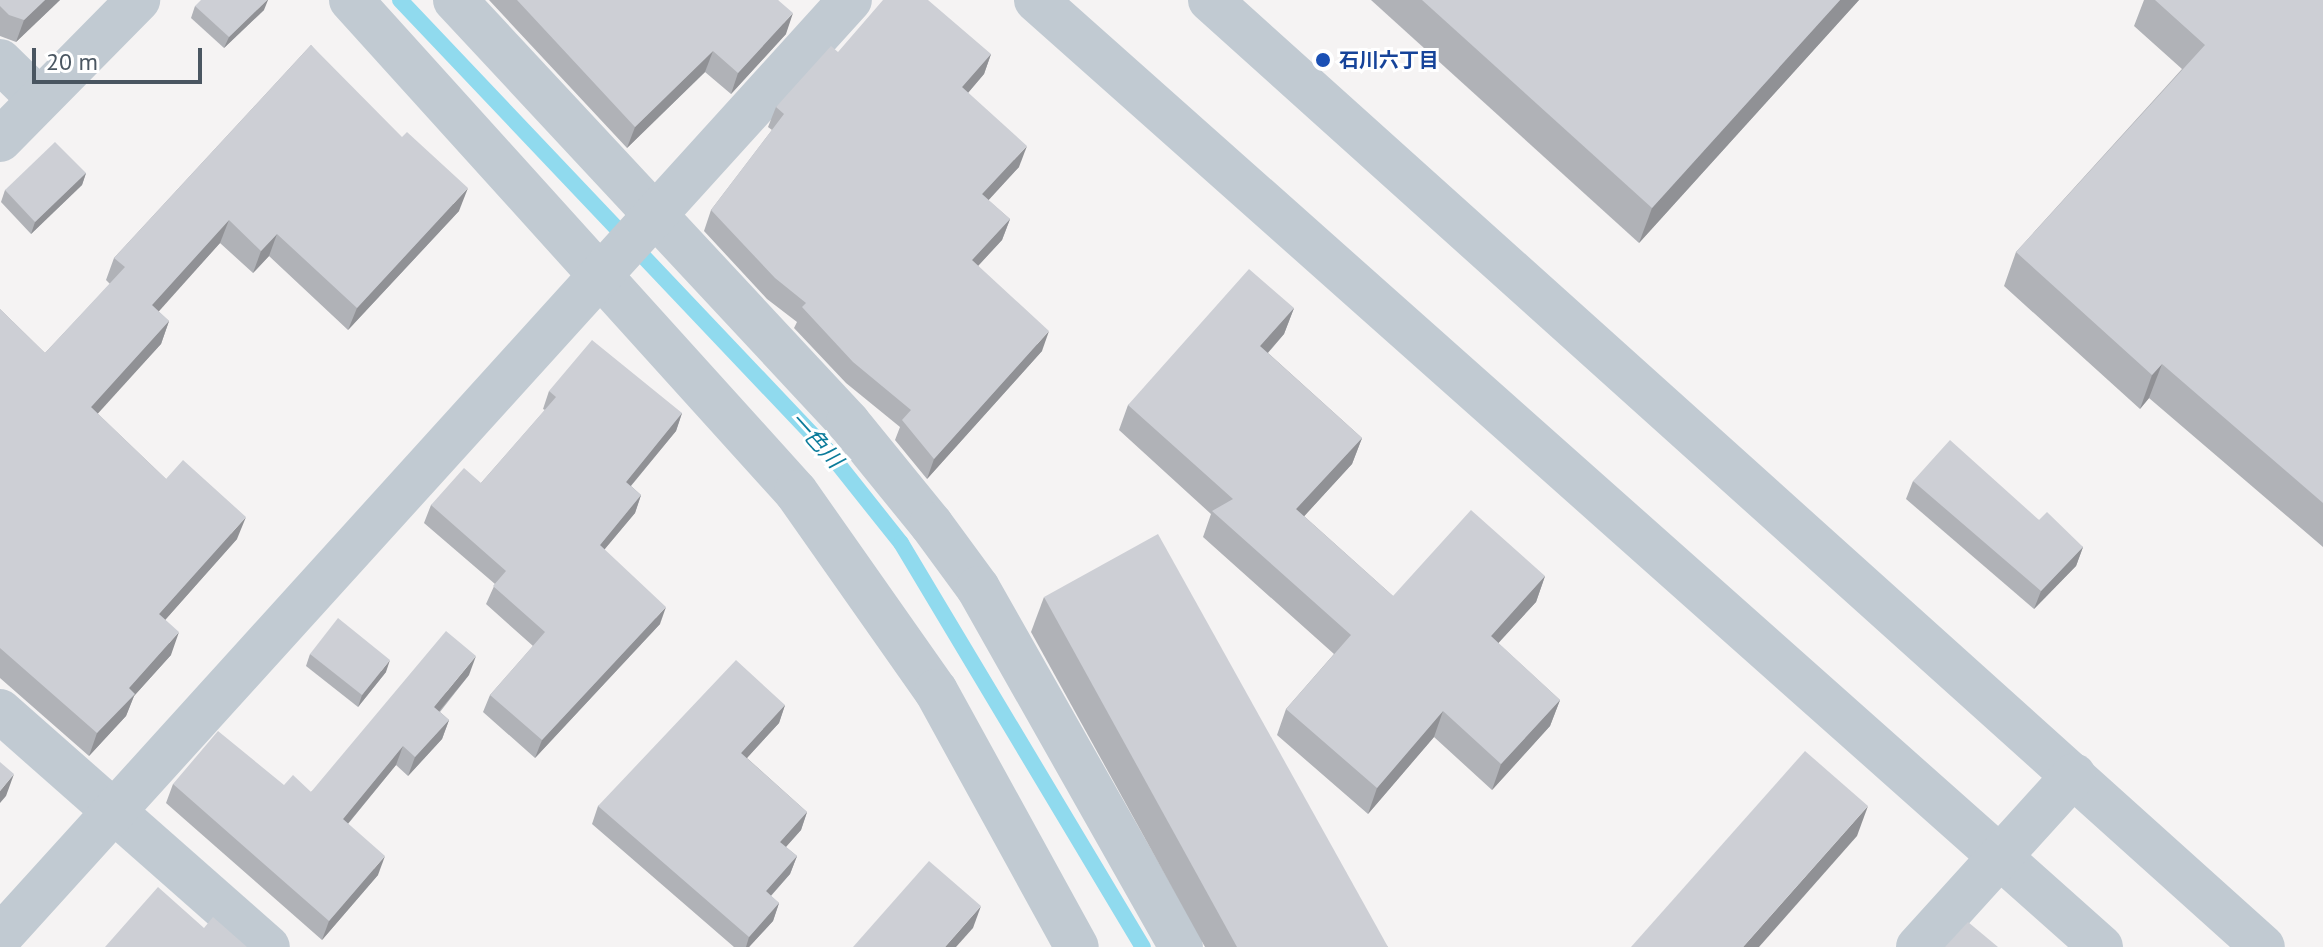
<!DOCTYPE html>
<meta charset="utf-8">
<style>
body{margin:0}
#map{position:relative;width:2323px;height:947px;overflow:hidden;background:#f5f3f3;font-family:"PT Sans","Noto Sans JP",sans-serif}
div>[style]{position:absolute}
.stream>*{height:16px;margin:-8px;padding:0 8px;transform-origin:8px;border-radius:8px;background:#90daee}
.minor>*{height:44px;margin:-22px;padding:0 22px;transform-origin:22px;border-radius:22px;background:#c1cad2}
.wall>*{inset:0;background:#b0b2b7}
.shaded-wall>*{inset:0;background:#909195}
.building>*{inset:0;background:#cdcfd5}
.dots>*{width:22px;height:22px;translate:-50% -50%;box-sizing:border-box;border:4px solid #fff;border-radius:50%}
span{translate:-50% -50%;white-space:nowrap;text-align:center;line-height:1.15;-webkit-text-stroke:6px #fff;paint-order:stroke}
.transit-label{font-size:20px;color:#164399;font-weight:700}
.left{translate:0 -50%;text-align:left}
.water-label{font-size:22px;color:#0c7c9b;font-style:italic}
.scale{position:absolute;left:32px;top:48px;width:170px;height:36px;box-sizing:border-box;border:4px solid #4a5661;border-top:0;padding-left:10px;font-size:24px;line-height:28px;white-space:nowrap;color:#4a5661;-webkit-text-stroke:6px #fff;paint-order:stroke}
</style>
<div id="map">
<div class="stream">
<i style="left:400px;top:0;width:620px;rotate:46.5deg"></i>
<i style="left:827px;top:450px;width:119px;rotate:51.5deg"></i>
<i style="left:901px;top:543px;width:471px;rotate:59.1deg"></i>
</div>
<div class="minor">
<i style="left:351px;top:0;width:663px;rotate:47.87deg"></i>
<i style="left:796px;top:492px;width:243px;rotate:54.9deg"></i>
<i style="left:936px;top:691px;width:292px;rotate:61.2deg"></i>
<i style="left:455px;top:0;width:577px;rotate:47.04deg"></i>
<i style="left:848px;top:422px;width:132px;rotate:50.9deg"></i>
<i style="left:931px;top:524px;width:79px;rotate:53.7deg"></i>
<i style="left:978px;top:588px;width:412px;rotate:60.5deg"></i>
<i style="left:1036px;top:0;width:1425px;rotate:41.64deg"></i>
<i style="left:1210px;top:0;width:1416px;rotate:41.97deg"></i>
<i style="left:0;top:61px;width:54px;rotate:44.3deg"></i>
<i style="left:0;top:140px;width:197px;rotate:-45.4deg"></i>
<i style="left:0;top:711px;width:357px;rotate:41.4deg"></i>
<i style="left:0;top:937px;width:1265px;rotate:-47.79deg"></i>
<i style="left:1918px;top:947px;width:232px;rotate:-47.8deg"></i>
</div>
<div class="wall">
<i style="clip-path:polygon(0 0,60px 0,16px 42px,0 36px)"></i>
<i style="clip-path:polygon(489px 0,778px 0,786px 34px,731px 94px,705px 72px,627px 148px)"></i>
<i style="clip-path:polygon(1371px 0,1859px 0,1639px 243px)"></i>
<i style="clip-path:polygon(2144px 0,2323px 0,2323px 547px,2149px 398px,2140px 409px,2004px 286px,2016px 252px,2182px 69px,2134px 26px)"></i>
<i style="clip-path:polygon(195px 6px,264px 10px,224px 48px,191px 18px)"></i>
<i style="clip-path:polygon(311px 45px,459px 211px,348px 330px,269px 256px,253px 273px,220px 243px,158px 311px,169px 321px,161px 344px,97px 413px,166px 479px,237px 539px,165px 620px,171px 655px,134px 696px,126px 716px,89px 756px,0 678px,0 309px,45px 353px,110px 284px,106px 280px,114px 258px)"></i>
<i style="clip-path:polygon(838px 52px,991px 54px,984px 74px,968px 93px,1019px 167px,988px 200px,1010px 219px,1002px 240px,978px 266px,1042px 351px,927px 479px,895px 440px,900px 427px,846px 383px,794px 328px,797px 322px,767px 299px,704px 231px,711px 210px,772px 130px,768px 127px,776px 107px)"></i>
<i style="clip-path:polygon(86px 173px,82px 185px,31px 234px,1px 202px,5px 190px)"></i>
<i style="clip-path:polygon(1294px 308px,1284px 334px,1268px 353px,1362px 438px,1352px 464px,1304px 516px,1393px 596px,1545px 576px,1536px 602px,1498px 643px,1560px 700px,1550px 726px,1492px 790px,1434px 737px,1368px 814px,1277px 735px,1286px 709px,1334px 654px,1203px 537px,1211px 514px,1119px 430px,1128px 405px)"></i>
<i style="clip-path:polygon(549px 391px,682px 413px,676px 431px,631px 486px,641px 495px,635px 513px,604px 550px,660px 624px,535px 758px,483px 712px,490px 695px,533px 646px,486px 604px,495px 584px,424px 523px,431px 505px,481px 483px,545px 410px,543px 409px)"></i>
<i style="clip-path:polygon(1913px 481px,2039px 520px,2083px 547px,2076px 566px,2034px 609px,1906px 499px)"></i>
<i style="clip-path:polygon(1044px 597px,1388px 947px,1205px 947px,1031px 632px)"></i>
<i style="clip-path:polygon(310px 654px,386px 672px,358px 707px,306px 666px)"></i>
<i style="clip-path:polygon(469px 675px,440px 712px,449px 720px,442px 739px,408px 776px,396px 765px,348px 824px,378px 875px,322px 940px,166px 803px,173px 784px,284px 785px,311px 792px)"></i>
<i style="clip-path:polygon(785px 705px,779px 723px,747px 758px,807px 812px,801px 830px,786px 847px,797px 856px,790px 874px,771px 896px,779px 903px,773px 921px,749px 947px,734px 947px,592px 824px,598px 806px)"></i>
</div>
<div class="shaded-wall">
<i style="clip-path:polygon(45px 0,60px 0,16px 42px,24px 20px)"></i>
<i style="clip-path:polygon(267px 0,268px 0,264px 10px,224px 48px,229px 37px)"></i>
<i style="clip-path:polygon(1840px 0,1859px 0,1639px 243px,1652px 208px)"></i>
<i style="clip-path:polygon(793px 13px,786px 34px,731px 94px,738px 73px)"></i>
<i style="clip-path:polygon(713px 51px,705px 72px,627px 148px,635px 127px)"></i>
<i style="clip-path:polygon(991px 54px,984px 74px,955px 108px,962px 87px)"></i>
<i style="clip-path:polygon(1027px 146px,1019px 167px,975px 215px,982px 194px)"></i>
<i style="clip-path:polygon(86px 173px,82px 185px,31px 234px,35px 222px)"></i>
<i style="clip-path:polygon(468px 188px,459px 211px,348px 330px,357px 308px)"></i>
<i style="clip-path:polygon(1010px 219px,1002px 240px,964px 281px,972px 260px)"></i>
<i style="clip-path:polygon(229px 220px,220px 243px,144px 328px,152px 305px)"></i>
<i style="clip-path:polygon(277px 234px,269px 256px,253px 273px,261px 251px)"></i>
<i style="clip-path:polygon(1294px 308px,1284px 334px,1251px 372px,1260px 346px)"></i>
<i style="clip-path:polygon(169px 321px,161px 344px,83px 430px,91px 407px)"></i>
<i style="clip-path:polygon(1049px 331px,1042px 351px,927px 479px,934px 459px)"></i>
<i style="clip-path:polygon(2162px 364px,2149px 398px,2140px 409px,2152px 375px)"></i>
<i style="clip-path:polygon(682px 413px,676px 431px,619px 500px,626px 482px)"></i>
<i style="clip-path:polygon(1362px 438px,1352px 464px,1287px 535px,1296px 509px)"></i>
<i style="clip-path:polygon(641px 495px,635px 513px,593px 563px,600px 545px)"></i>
<i style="clip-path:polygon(246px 517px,237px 539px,150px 637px,159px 614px)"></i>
<i style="clip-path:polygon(2083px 547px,2076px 566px,2034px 609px,2041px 591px)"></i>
<i style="clip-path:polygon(1545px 576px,1536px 602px,1481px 662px,1491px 636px)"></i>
<i style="clip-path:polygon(666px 607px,660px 624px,535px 758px,542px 740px)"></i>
<i style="clip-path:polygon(179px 632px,171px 655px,134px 696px,126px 716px,89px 756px,97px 733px,129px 688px)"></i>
<i style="clip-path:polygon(476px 656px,469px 675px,427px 726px,434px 707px)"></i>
<i style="clip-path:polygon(390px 660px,386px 672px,358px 707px,362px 695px)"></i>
<i style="clip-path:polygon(1560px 700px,1550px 726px,1492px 790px,1501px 764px)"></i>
<i style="clip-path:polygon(785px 705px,779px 723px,735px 771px,741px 753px)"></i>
<i style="clip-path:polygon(1443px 711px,1434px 737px,1368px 814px,1377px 788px)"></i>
<i style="clip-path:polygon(449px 720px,442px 739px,408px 776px,415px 757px)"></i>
<i style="clip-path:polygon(403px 746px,396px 765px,336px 838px,343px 819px)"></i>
<i style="clip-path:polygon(14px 774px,6px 796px,0 803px,0 791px)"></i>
<i style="clip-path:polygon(1868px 806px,1857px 836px,1759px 947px,1743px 947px)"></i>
<i style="clip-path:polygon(807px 812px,801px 830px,774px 860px,780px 842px)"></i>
<i style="clip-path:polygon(385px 856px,378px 875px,322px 940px,329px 921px)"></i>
<i style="clip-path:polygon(797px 856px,790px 874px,759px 909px,766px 891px)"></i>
<i style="clip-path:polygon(779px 903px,773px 921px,749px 947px,746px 947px,749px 937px)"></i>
<i style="clip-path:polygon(981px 906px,973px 928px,956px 947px,945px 947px)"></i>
</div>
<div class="building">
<i style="clip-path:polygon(0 0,45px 0,24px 20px,9px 15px,0 6px)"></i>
<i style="clip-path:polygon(201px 0,267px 0,229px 37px,195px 6px)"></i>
<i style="clip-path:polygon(517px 0,778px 0,793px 13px,738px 73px,713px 51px,635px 127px)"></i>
<i style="clip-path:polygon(883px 0,928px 0,991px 54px,962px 87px,1027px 146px,982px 194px,1010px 219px,972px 260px,1049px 331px,934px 459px,902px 420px,911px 410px,853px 362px,802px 307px,806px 303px,775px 278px,711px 210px,784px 114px,776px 107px,831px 46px,838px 52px)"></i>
<i style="clip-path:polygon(1422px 0,1840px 0,1652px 208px)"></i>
<i style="clip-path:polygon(2155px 0,2323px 0,2323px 503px,2162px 364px,2152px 375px,2016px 252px,2205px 45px)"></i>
<i style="clip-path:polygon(311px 45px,402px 137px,407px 132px,468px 188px,357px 308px,277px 234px,261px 251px,229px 220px,152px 305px,169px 321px,91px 407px,166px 479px,183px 460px,246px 517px,159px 614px,179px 632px,129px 688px,135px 694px,97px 733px,0 648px,0 309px,45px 353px,125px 267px,114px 258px)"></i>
<i style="clip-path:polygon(55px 142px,86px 173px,35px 222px,5px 190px)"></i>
<i style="clip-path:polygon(1249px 269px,1294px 308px,1260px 346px,1362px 438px,1296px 509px,1393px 596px,1471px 510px,1545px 576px,1491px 636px,1560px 700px,1501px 764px,1443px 711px,1377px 788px,1286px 709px,1351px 635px,1212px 511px,1233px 499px,1128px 405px)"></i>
<i style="clip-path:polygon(592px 340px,682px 413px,626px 482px,641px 495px,600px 545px,666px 607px,542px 740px,490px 695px,545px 632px,493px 586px,506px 571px,431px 505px,464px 468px,481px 483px,556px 397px,549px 391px)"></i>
<i style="clip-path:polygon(1950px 440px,2039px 520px,2047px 512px,2083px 547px,2041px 591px,1913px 481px)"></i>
<i style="clip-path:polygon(1158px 534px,1388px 947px,1237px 947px,1044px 597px)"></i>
<i style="clip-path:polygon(338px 618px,390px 660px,362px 695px,310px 654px)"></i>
<i style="clip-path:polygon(446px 631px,476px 656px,434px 707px,449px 720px,415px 757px,403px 746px,343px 819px,385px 856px,329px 921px,173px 784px,218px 731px,284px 785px,293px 775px,311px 792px)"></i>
<i style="clip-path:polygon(736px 660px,785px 705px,741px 753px,807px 812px,780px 842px,797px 856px,766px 891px,779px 903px,749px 937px,598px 806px)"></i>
<i style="clip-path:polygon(1805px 751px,1868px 806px,1743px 947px,1631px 947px)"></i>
<i style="clip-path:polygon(0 762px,14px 774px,0 791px)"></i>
<i style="clip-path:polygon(929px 861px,981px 906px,945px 947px,853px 947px)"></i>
<i style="clip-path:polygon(158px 887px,204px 928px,213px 917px,247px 947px,105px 947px)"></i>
<i style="clip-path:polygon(1968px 922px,1998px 947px,1945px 947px)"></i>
</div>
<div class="dots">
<i style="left:1323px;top:60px;background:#1a4fb4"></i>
</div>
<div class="transit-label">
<span class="left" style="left:1339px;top:60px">石川六丁目</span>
</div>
<div class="water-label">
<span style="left:816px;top:440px;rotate:48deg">一色川</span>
</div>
<div class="scale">20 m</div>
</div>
